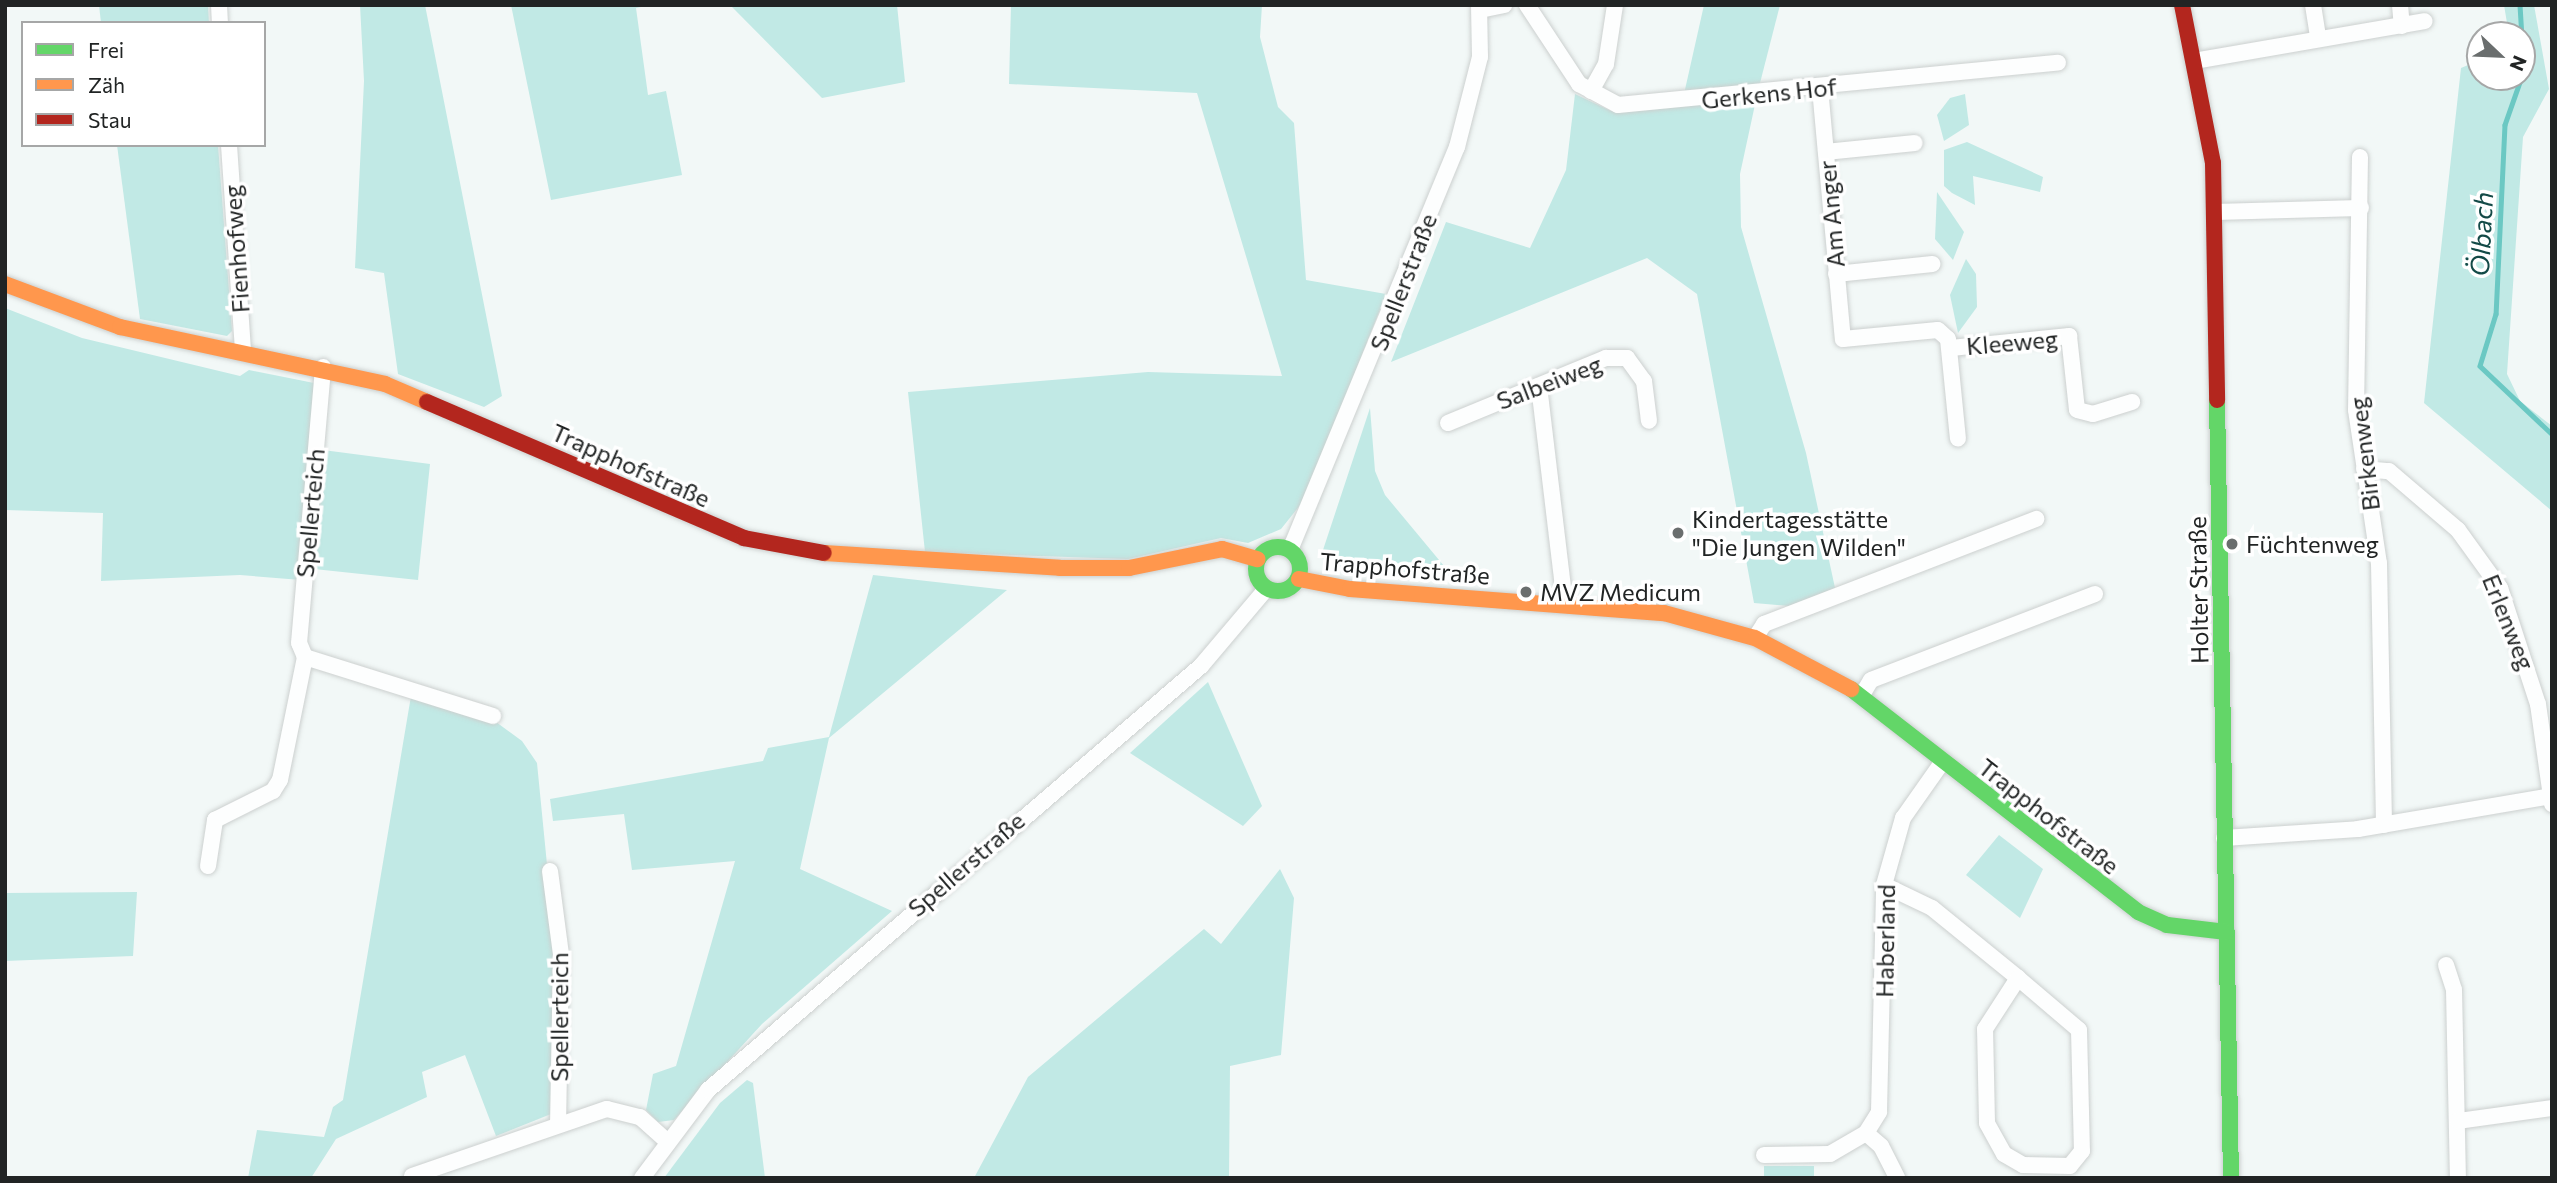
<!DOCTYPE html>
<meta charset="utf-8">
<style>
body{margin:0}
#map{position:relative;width:2557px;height:1183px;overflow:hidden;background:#f2f8f7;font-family:Commissioner,sans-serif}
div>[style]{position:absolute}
.green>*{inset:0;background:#c1e9e5}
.stream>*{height:4.5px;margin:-2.25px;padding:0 2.25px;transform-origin:2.25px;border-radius:2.25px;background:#6bc8c3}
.roads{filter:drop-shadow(0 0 2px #ccd0cf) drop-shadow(0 0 2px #ccd0cf)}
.street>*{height:16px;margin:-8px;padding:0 8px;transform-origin:8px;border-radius:8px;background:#fdfefe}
.fast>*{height:16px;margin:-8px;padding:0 8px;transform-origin:8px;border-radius:8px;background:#63d668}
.fast>.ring{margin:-8px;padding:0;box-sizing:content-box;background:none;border:16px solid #63d668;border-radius:50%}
.slow>*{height:16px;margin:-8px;padding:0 8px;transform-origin:8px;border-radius:8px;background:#ff974d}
.jam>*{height:16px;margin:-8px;padding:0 8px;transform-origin:8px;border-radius:8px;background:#b3261e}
.dots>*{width:19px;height:19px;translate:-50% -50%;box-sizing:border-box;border:4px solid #fff;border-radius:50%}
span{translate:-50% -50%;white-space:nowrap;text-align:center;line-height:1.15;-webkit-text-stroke:7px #fff;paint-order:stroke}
.street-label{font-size:24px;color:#212424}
.poi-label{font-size:24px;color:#212424}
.left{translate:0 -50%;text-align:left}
.water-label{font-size:26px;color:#134a47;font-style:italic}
.frame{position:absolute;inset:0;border:7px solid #212424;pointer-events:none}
.legend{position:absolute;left:21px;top:21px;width:245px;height:126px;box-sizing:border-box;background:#fff;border:2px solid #a6a7a7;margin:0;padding:9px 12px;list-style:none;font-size:21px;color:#212424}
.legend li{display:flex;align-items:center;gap:14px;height:35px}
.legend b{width:35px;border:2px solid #a6a7a7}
.north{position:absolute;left:2466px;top:21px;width:70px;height:70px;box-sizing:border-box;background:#fff;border:2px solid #a6a7a7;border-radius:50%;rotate:113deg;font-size:19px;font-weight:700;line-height:28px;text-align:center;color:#212424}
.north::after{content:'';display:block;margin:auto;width:24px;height:32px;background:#6a6e6e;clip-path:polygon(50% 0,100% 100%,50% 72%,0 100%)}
</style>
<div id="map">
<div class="green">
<i style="clip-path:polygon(99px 5px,208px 5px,209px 23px,101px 23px)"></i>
<i style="clip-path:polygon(360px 5px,425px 5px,502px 396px,484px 407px,398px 374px,384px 273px,355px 268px,364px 81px)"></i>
<i style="clip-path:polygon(511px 5px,651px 5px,636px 8px,648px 95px,666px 91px,682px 175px,551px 200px)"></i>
<i style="clip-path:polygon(897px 5px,905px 82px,822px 98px,732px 7px)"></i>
<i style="clip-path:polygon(1011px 5px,1262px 5px,1260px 37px,1278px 107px,1294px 123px,1306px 280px,1386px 294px,1305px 499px,1281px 529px,1248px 543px,1221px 538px,1128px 559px,925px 552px,908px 392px,1148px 372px,1282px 376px,1197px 93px,1009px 84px)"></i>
<i style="clip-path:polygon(1704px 5px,1780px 5px,1759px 87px,1684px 94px)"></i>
<i style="clip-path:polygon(2504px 5px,2534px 5px,2549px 89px,2523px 137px,2507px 374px,2520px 401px,2552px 426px,2552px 511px,2424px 403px,2461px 68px,2480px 60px,2480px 77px,2522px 77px,2522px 35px,2509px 35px)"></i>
<i style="clip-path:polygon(1575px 94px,1611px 111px,1756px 100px,1740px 174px,1741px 227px,1806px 453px,1835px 588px,1789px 606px,1754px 603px,1697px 294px,1647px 258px,1391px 362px,1446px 222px,1530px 248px,1566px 170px)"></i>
<i style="clip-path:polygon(1965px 94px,1969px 125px,1944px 141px,1937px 115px,1950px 98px)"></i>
<i style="clip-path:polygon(1967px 142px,2043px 177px,2040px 192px,1973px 176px,1975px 205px,1952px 193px,1944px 186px,1944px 150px)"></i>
<i style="clip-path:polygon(117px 145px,218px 145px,232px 331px,227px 336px,140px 319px)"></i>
<i style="clip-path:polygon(1937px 192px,1964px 232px,1953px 260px,1935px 239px)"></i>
<i style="clip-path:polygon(1966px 259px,1976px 274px,1977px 307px,1958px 333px,1950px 295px)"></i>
<i style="clip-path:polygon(5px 308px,82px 338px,240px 376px,249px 370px,319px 384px,301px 580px,240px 575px,101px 581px,103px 513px,5px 510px)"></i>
<i style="clip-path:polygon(1370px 408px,1375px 471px,1385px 495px,1454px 578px,1328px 566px,1321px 556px)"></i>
<i style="clip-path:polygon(323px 450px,430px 464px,418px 580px,314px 569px)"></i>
<i style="clip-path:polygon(873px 575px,1007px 590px,829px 738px,800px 869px,892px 911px,762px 1024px,674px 1120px,658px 1122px,646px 1110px,653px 1074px,676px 1066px,735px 861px,632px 870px,624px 814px,553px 821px,550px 799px,763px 761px,768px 748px,829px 737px)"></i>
<i style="clip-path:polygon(1208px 682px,1262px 806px,1243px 826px,1130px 753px)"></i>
<i style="clip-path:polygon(411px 696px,496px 722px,522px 741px,537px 763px,557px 966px,551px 1114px,496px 1136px,465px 1055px,422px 1072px,427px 1097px,336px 1139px,311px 1178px,248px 1178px,257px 1130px,324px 1137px,333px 1107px,343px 1100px)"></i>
<i style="clip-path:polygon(1999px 835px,2043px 869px,2020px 918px,1966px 875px)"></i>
<i style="clip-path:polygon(1280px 869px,1294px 898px,1281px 1055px,1230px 1066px,1229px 1178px,974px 1178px,1028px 1077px,1204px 929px,1221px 944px)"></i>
<i style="clip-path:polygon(137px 892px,133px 956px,5px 961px,5px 893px)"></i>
<i style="clip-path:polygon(747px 1080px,753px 1083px,765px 1178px,664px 1178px,720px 1103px)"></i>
<i style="clip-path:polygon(1764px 1166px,1814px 1166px,1814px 1178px,1764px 1178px)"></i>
</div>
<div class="stream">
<i style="left:2520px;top:5px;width:66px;rotate:86.5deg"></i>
<i style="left:2524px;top:71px;width:57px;rotate:109.4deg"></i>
<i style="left:2505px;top:125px;width:189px;rotate:92.7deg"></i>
<i style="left:2496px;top:314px;width:54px;rotate:107.1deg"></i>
<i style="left:2480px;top:366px;width:99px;rotate:43.4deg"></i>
</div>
<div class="roads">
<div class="street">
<i style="left:219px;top:5px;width:18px;rotate:87deg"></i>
<i style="left:1527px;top:5px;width:95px;rotate:56.6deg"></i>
<i style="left:1579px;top:84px;width:44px;rotate:28.3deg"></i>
<i style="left:1618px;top:105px;width:442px;rotate:-5.5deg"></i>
<i style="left:2313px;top:5px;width:33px;rotate:81deg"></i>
<i style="left:2400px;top:5px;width:21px;rotate:85deg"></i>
<i style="left:1480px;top:10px;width:25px;rotate:-12deg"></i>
<i style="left:2194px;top:61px;width:234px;rotate:-9.8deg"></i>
<i style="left:1820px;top:88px;width:252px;rotate:84.8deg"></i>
<i style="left:1843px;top:339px;width:95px;rotate:-5.4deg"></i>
<i style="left:1938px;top:330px;width:13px;rotate:42deg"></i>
<i style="left:1948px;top:339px;width:100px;rotate:84.3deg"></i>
<i style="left:1591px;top:91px;width:31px;rotate:-61deg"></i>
<i style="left:1606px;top:64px;width:60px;rotate:-81.3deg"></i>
<i style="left:229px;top:145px;width:208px;rotate:86.1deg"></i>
<i style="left:1826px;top:152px;width:89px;rotate:-5.8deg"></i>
<i style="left:2360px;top:157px;width:253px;rotate:90.9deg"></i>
<i style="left:2356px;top:410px;width:155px;rotate:81.5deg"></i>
<i style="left:2379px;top:563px;width:262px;rotate:88.9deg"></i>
<i style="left:2214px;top:212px;width:147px;rotate:-1.6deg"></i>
<i style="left:1836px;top:274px;width:97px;rotate:-5.9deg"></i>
<i style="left:1951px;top:348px;width:119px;rotate:-5.8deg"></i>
<i style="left:2069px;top:336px;width:74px;rotate:83.8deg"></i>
<i style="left:2077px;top:410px;width:16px;rotate:14deg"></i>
<i style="left:2093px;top:414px;width:41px;rotate:-17.1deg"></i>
<i style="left:1539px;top:386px;width:220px;rotate:83.2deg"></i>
<i style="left:1448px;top:423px;width:171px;rotate:-22.4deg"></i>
<i style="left:1606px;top:358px;width:21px"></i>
<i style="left:1627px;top:358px;width:29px;rotate:54deg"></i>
<i style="left:1644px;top:381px;width:40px;rotate:82.9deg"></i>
<i style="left:2364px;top:469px;width:25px;rotate:5deg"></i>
<i style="left:2389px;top:471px;width:91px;rotate:40.5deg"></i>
<i style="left:2458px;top:530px;width:72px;rotate:54.1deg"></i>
<i style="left:2500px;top:588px;width:122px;rotate:71.9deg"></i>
<i style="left:2538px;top:704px;width:101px;rotate:82deg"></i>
<i style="left:1290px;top:550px;width:436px;rotate:-67.5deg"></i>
<i style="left:1457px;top:147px;width:93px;rotate:-75.7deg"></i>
<i style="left:1480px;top:57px;width:52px;rotate:-91.1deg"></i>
<i style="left:1755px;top:638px;width:17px;rotate:-57deg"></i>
<i style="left:1764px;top:624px;width:292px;rotate:-21.1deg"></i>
<i style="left:305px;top:657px;width:197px;rotate:17.4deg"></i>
<i style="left:1862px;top:695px;width:17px;rotate:-59deg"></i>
<i style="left:1871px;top:680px;width:240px;rotate:-21deg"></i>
<i style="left:2224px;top:838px;width:134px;rotate:-3.8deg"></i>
<i style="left:2358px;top:829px;width:197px;rotate:-9.7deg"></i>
<i style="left:208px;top:866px;width:47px;rotate:-81.3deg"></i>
<i style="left:215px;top:820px;width:65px;rotate:-26.6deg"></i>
<i style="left:273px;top:791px;width:13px;rotate:-58deg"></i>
<i style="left:280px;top:780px;width:126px;rotate:-78.5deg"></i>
<i style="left:305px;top:657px;width:15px;rotate:-113deg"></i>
<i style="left:299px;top:643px;width:277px;rotate:-85deg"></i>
<i style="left:550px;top:871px;width:85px;rotate:82.5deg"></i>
<i style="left:561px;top:955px;width:166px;rotate:91deg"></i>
<i style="left:1884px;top:885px;width:53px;rotate:25.6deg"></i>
<i style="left:1932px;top:908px;width:111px;rotate:39.1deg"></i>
<i style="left:2018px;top:978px;width:80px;rotate:40.4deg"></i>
<i style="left:2079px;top:1030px;width:121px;rotate:88.6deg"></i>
<i style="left:2082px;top:1151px;width:19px;rotate:129deg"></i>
<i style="left:2070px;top:1166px;width:47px;rotate:-178.8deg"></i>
<i style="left:2023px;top:1165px;width:22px;rotate:-150deg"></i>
<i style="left:2004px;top:1154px;width:35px;rotate:-119deg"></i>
<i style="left:1987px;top:1123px;width:94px;rotate:-91.2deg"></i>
<i style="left:1985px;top:1029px;width:61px;rotate:-57.1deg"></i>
<i style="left:2446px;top:965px;width:26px;rotate:72deg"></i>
<i style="left:2454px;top:990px;width:188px;rotate:88.8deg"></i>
<i style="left:2458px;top:1121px;width:95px;rotate:-7.9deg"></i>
<i style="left:1866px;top:1133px;width:20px;rotate:41deg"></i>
<i style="left:1881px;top:1146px;width:36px;rotate:63deg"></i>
<i style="left:1764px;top:1155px;width:66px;rotate:-0.9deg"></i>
<i style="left:1830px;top:1154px;width:42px;rotate:-30.3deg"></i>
<i style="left:1866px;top:1133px;width:25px;rotate:-58deg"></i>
<i style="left:1879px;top:1112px;width:227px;rotate:-88.7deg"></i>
<i style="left:1884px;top:885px;width:70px;rotate:-74.2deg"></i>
<i style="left:1903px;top:818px;width:70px;rotate:-54.9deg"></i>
<i style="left:412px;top:1176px;width:206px;rotate:-19deg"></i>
<i style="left:607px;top:1109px;width:34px;rotate:14deg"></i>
<i style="left:640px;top:1117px;width:38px;rotate:42deg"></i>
<i style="left:642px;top:1178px;width:110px;rotate:-53.1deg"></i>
<i style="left:708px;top:1090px;width:650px;rotate:-40.7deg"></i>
<i style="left:1201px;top:666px;width:101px;rotate:-49.8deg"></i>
</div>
<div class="fast">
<i style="left:2217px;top:400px;width:778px;rotate:88.97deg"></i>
<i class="ring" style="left:1256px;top:547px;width:28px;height:28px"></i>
<i style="left:1851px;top:689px;width:363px;rotate:37.8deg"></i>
<i style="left:2138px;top:912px;width:32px;rotate:24deg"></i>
<i style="left:2167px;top:925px;width:60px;rotate:6.7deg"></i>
</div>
<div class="slow">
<i style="left:5px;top:284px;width:123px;rotate:20.5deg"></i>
<i style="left:120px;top:327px;width:271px;rotate:12.1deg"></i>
<i style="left:385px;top:384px;width:46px;rotate:23.2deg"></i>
<i style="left:824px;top:553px;width:236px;rotate:3.6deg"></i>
<i style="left:1060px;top:568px;width:69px"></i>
<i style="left:1129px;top:568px;width:95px;rotate:-11.5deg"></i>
<i style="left:1222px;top:549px;width:37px;rotate:16deg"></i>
<i style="left:1299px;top:579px;width:52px;rotate:11.1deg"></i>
<i style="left:1350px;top:589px;width:315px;rotate:4.4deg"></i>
<i style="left:1664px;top:613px;width:94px;rotate:15.4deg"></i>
<i style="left:1755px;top:638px;width:109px;rotate:28deg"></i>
</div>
<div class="jam">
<i style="left:2182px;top:5px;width:161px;rotate:78.9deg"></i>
<i style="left:2213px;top:163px;width:237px;rotate:89deg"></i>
<i style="left:427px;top:402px;width:345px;rotate:23.2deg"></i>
<i style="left:744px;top:538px;width:81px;rotate:10.6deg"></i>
</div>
</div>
<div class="dots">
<i style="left:1678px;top:533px;background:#6a6e6e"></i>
<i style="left:2232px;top:544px;background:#6a6e6e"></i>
<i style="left:1526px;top:592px;background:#6a6e6e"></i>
</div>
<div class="street-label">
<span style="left:1769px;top:93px;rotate:-6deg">Gerkens Hof</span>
<span style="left:1831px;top:214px;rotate:-95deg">Am Anger</span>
<span style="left:236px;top:249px;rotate:-94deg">Fienhofweg</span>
<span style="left:1403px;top:282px;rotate:-69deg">Spellerstraße</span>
<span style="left:2012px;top:342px;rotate:-5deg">Kleeweg</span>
<span style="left:1549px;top:382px;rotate:-21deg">Salbeiweg</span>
<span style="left:2364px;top:454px;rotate:-97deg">Birkenweg</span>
<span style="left:631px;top:465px;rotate:24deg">Trapphofstraße</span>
<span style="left:310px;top:513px;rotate:-85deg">Spellerteich</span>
<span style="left:1405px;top:568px;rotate:5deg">Trapphofstraße</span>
<span style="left:2198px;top:590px;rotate:-91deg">Holter Straße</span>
<span style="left:2509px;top:622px;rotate:68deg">Erlenweg</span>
<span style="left:2049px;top:816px;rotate:38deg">Trapphofstraße</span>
<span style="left:966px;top:864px;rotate:-41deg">Spellerstraße</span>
<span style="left:1885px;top:941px;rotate:-89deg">Haberland</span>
<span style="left:559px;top:1017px;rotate:-90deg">Spellerteich</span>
</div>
<div class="poi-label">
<span class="left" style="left:1692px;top:533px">Kindertagesstätte<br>"Die Jungen Wilden"</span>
<span class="left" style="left:2246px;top:544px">Füchtenweg</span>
<span class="left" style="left:1540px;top:592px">MVZ Medicum</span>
</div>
<div class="water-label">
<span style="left:2481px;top:234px;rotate:-87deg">Ölbach</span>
</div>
<div class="frame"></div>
<ul class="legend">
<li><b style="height:9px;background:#63d668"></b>Frei</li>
<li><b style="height:9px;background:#ff974d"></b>Zäh</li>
<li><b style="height:9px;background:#b3261e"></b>Stau</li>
</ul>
<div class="north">N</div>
</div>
